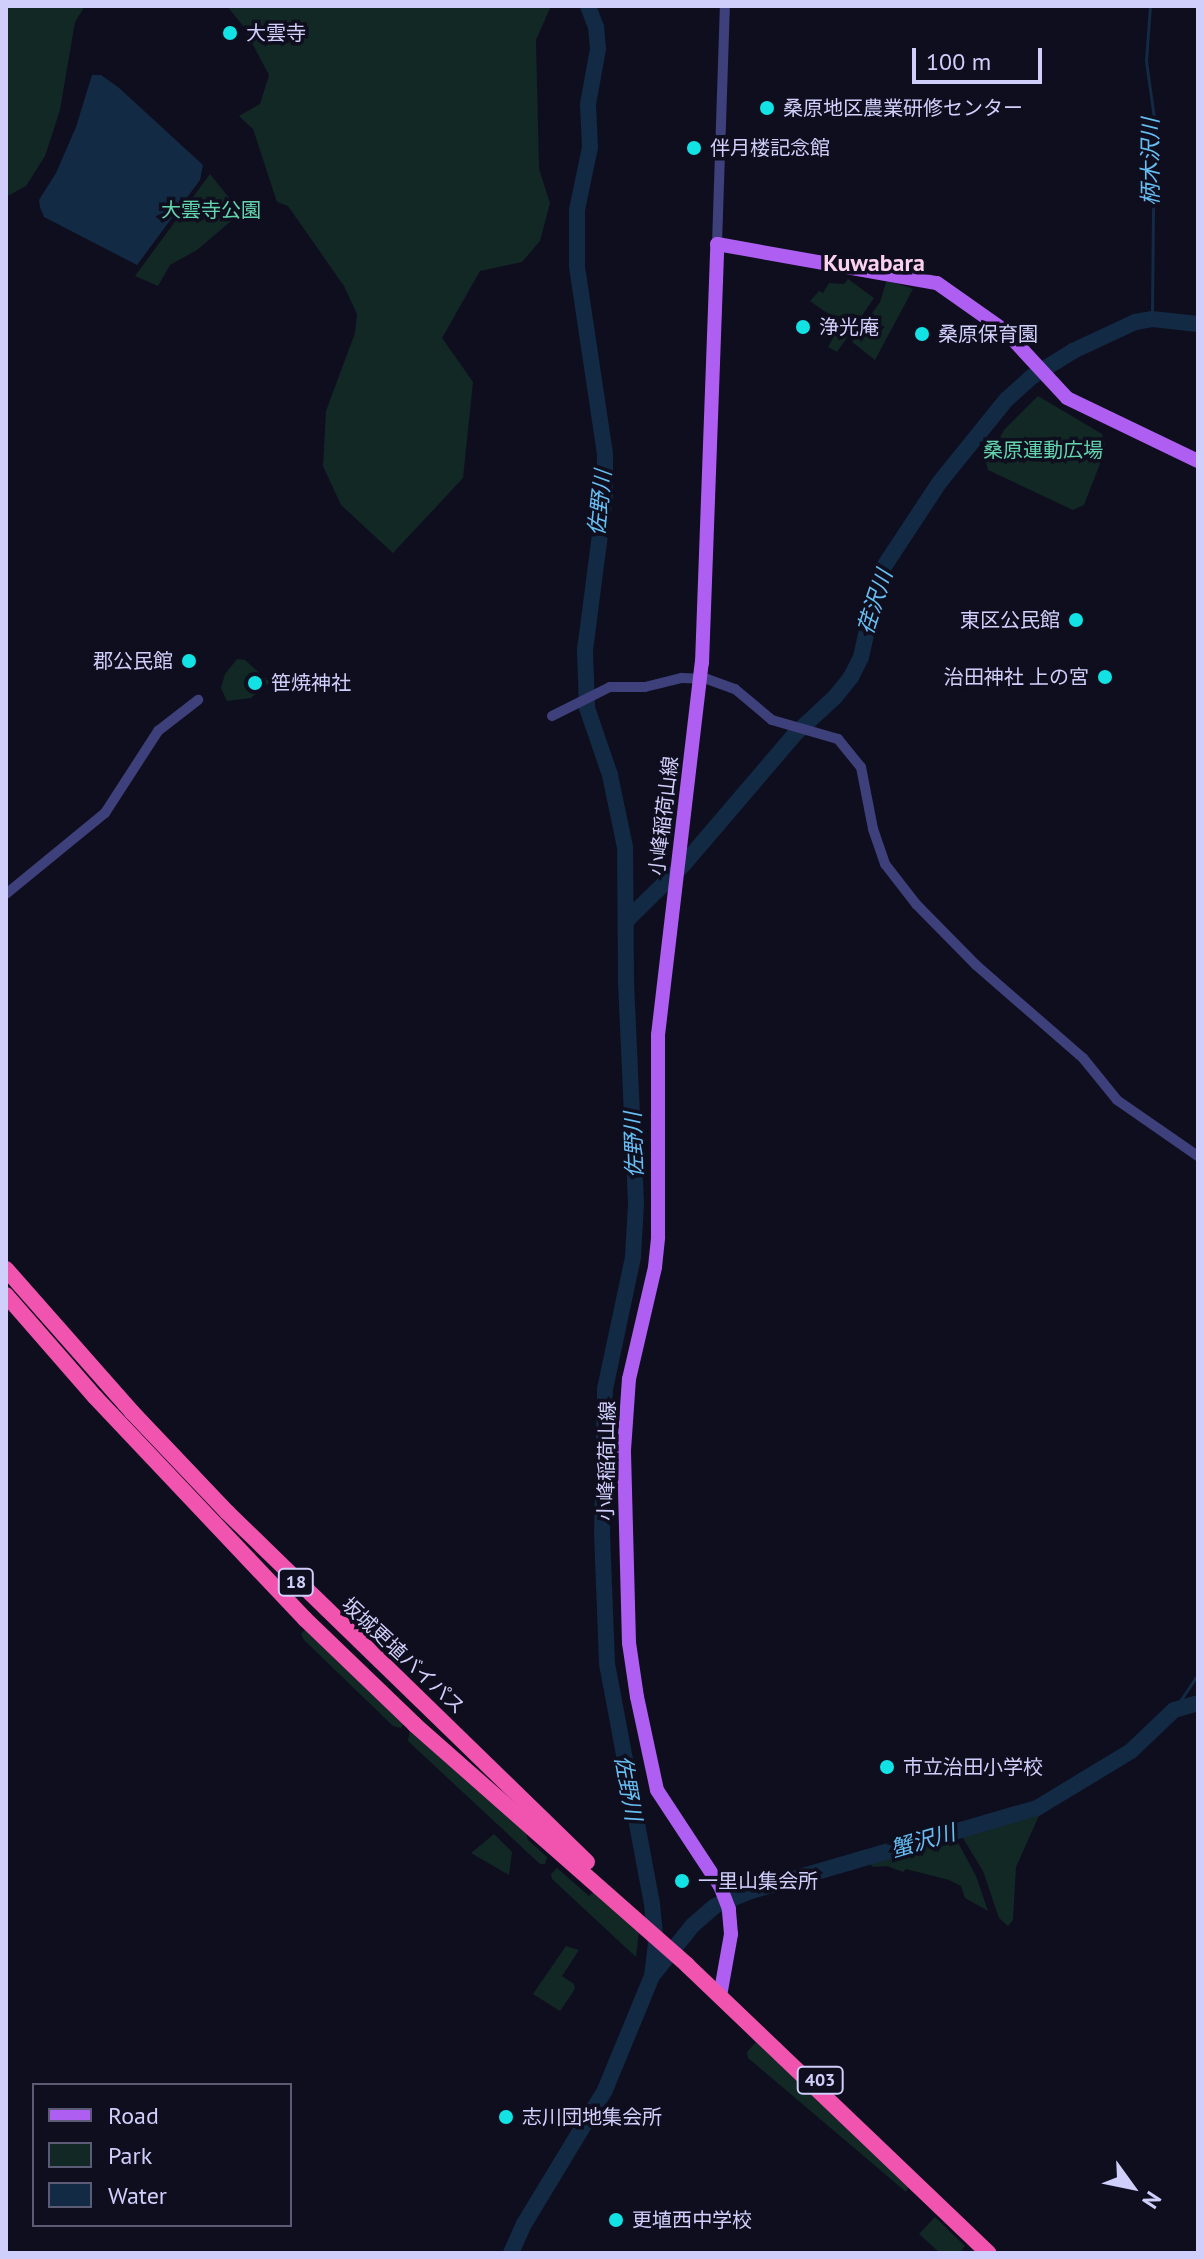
<!DOCTYPE html>
<meta charset="utf-8">
<style>
body{margin:0}
#map{position:relative;width:1204px;height:2259px;overflow:hidden;background:#0f0e1e;font-family:"PT Sans","Noto Sans JP",sans-serif}
div>[style]{position:absolute}
.green>*{inset:0;background:#122825}
.water>*{inset:0;background:#122a44}
.stream>*{height:3px;margin:-1.5px;padding:0 1.5px;transform-origin:1.5px;border-radius:1.5px;background:#122a44}
.river>*{height:16px;margin:-8px;padding:0 8px;transform-origin:8px;border-radius:8px;background:#122a44}
.minor>*{height:10px;margin:-5px;padding:0 5px;transform-origin:5px;border-radius:5px;background:#3d407a}
.major>*{height:14px;margin:-7px;padding:0 7px;transform-origin:7px;border-radius:7px;background:#ae5ff2}
.highway>*{height:16px;margin:-8px;padding:0 8px;transform-origin:8px;border-radius:8px;background:#f154ae}
.dots>*{width:22px;height:22px;translate:-50% -50%;box-sizing:border-box;border:4px solid #0f0e1e;border-radius:50%}
span{translate:-50% -50%;white-space:nowrap;text-align:center;line-height:1.15;-webkit-text-stroke:7px #0f0e1e;paint-order:stroke}
.shield-label span{padding:2px 6px;background:#0f0e1e;border:2px solid;border-radius:6px;-webkit-text-stroke-width:0}
.shield-label{font-size:18px;color:#d0cffb;font-weight:700}
.poi-label{font-size:20px;color:#d0cffb}
.left{translate:0 -50%;text-align:left}
.right{translate:-100% -50%;text-align:right}
.park-label{font-size:20px;color:#62d5ad}
.street-label{font-size:20px;color:#d0cffb}
.water-label{font-size:22px;color:#66bef3;font-style:italic}
.quarter-label{font-size:24px;color:#fbd1f0;font-weight:700}
.frame{position:absolute;inset:0;border:8px solid #d0cffb;pointer-events:none}
.legend{position:absolute;left:32px;top:2083px;width:260px;height:144px;box-sizing:border-box;background:#0f0e1e;border:2px solid #5c5b76;margin:0;padding:10px 14px;list-style:none;font-size:24px;color:#d0cffb}
.legend li{display:flex;align-items:center;gap:16px;height:40px}
.legend b{width:40px;border:2px solid #5c5b76}
.north{position:absolute;left:1092px;top:2147px;width:80px;height:80px;-webkit-text-stroke:6px #0f0e1e;paint-order:stroke;rotate:123deg;font-size:22px;font-weight:700;line-height:32px;text-align:center;color:#d0cffb}
.north::after{content:'';display:block;margin:auto;width:28px;height:36px;background:#d0cffb;clip-path:polygon(50% 0,100% 100%,50% 72%,0 100%)}
.scale{position:absolute;left:912px;top:48px;width:130px;height:36px;box-sizing:border-box;border:4px solid #d0cffb;border-top:0;padding-left:10px;font-size:24px;line-height:28px;white-space:nowrap;color:#d0cffb;-webkit-text-stroke:6px #0f0e1e;paint-order:stroke}
</style>
<div id="map">
<div class="green">
<i style="clip-path:polygon(6px 6px,85px 6px,75px 22px,60px 110px,45px 156px,26px 186px,6px 197px)"></i>
<i style="clip-path:polygon(227px 6px,551px 6px,536px 40px,539px 169px,550px 203px,540px 241px,522px 262px,480px 271px,442px 338px,473px 382px,463px 478px,393px 553px,341px 505px,323px 466px,326px 411px,355px 333px,357px 314px,344px 286px,288px 206px,277px 202px,253px 129px,239px 116px,260px 104px,269px 75px,243px 26px)"></i>
<i style="clip-path:polygon(210px 174px,230px 199px,237px 216px,197px 250px,170px 265px,158px 286px,135px 276px)"></i>
<i style="clip-path:polygon(848px 279px,874px 298px,837px 352px,828px 347px,833px 338px,821px 330px,830px 315px,810px 301px,819px 291px,823px 293px,829px 283px,844px 284px)"></i>
<i style="clip-path:polygon(887px 280px,913px 289px,875px 360px,852px 342px,880px 302px)"></i>
<i style="clip-path:polygon(1038px 396px,1102px 434px,1105px 445px,1101px 461px,1084px 505px,1073px 510px,988px 470px,986px 462px,1004px 430px)"></i>
<i style="clip-path:polygon(237px 659px,245px 660px,270px 682px,251px 698px,227px 701px,221px 688px,225px 674px)"></i>
<i style="clip-path:polygon(307px 1628px,404px 1723px,401px 1728px,393px 1726px,304px 1640px,301px 1634px)"></i>
<i style="clip-path:polygon(410px 1729px,524px 1827px,528px 1840px,547px 1857px,545px 1864px,540px 1864px,408px 1741px)"></i>
<i style="clip-path:polygon(1042px 1809px,1016px 1867px,1013px 1920px,1008px 1926px,999px 1918px,983px 1871px,961px 1835px)"></i>
<i style="clip-path:polygon(494px 1834px,512px 1852px,509px 1875px,471px 1853px)"></i>
<i style="clip-path:polygon(955px 1837px,976px 1876px,988px 1911px,965px 1898px,961px 1886px,949px 1880px,906px 1869px,903px 1872px,887px 1866px,873px 1867px,868px 1862px)"></i>
<i style="clip-path:polygon(557px 1868px,589px 1896px,595px 1890px,639px 1929px,636px 1957px,552px 1879px,551px 1874px)"></i>
<i style="clip-path:polygon(566px 1946px,579px 1950px,562px 1976px,574px 1984px,575px 1989px,560px 2011px,533px 1994px)"></i>
<i style="clip-path:polygon(757px 2041px,909px 2187px,906px 2192px,748px 2058px,747px 2052px)"></i>
<i style="clip-path:polygon(935px 2217px,965px 2246px,960px 2253px,940px 2253px,919px 2234px)"></i>
</div>
<div class="water">
<i style="clip-path:polygon(92px 75px,101px 75px,118px 87px,203px 165px,200px 180px,137px 265px,44px 217px,40px 207px,39px 200px,56px 173px,76px 127px)"></i>
</div>
<div class="stream">
<i style="left:1150px;top:6px;width:55px;rotate:94.2deg"></i>
<i style="left:1146px;top:61px;width:58px;rotate:82deg"></i>
<i style="left:1154px;top:118px;width:201px;rotate:90.6deg"></i>
<i style="left:1174px;top:1710px;width:43px;rotate:-56.3deg"></i>
</div>
<div class="river">
<i style="left:627px;top:920px;width:80px;rotate:-44.5deg"></i>
<i style="left:684px;top:864px;width:170px;rotate:-49.5deg"></i>
<i style="left:794px;top:735px;width:56px;rotate:-42.8deg"></i>
<i style="left:835px;top:697px;width:26px;rotate:-51deg"></i>
<i style="left:851px;top:677px;width:22px;rotate:-63deg"></i>
<i style="left:861px;top:657px;width:78px;rotate:-77.4deg"></i>
<i style="left:878px;top:581px;width:17px;rotate:-66deg"></i>
<i style="left:885px;top:565px;width:98px;rotate:-56.6deg"></i>
<i style="left:939px;top:483px;width:107px;rotate:-51.1deg"></i>
<i style="left:1006px;top:400px;width:36px;rotate:-42deg"></i>
<i style="left:1033px;top:376px;width:47px;rotate:-32deg"></i>
<i style="left:1073px;top:351px;width:68px;rotate:-25.1deg"></i>
<i style="left:1135px;top:322px;width:17px;rotate:-10deg"></i>
<i style="left:1152px;top:319px;width:46px;rotate:6.2deg"></i>
<i style="left:652px;top:1976px;width:65px;rotate:-51.2deg"></i>
<i style="left:693px;top:1925px;width:29px;rotate:-41deg"></i>
<i style="left:715px;top:1906px;width:39px;rotate:-23deg"></i>
<i style="left:751px;top:1891px;width:298px;rotate:-16.2deg"></i>
<i style="left:1037px;top:1808px;width:110px;rotate:-31.2deg"></i>
<i style="left:1131px;top:1751px;width:59px;rotate:-43.6deg"></i>
<i style="left:1174px;top:1710px;width:25px;rotate:-16deg"></i>
<i style="left:511px;top:2253px;width:32px;rotate:-66deg"></i>
<i style="left:524px;top:2224px;width:157px;rotate:-58.8deg"></i>
<i style="left:605px;top:2090px;width:123px;rotate:-67.6deg"></i>
<i style="left:652px;top:1976px;width:31px;rotate:-83deg"></i>
<i style="left:656px;top:1945px;width:41px;rotate:-95.6deg"></i>
<i style="left:652px;top:1904px;width:245px;rotate:-100.6deg"></i>
<i style="left:607px;top:1663px;width:128px;rotate:-92.2deg"></i>
<i style="left:602px;top:1535px;width:146px;rotate:-88.8deg"></i>
<i style="left:605px;top:1389px;width:135px;rotate:-78deg"></i>
<i style="left:633px;top:1257px;width:54px;rotate:-86.8deg"></i>
<i style="left:636px;top:1203px;width:224px;rotate:-92.6deg"></i>
<i style="left:626px;top:979px;width:132px;rotate:-90.4deg"></i>
<i style="left:625px;top:847px;width:74px;rotate:-101.8deg"></i>
<i style="left:610px;top:775px;width:71px;rotate:-108.9deg"></i>
<i style="left:587px;top:708px;width:58px;rotate:-92deg"></i>
<i style="left:585px;top:650px;width:156px;rotate:-82.6deg"></i>
<i style="left:605px;top:495px;width:41px;rotate:-90deg"></i>
<i style="left:605px;top:454px;width:190px;rotate:-98.5deg"></i>
<i style="left:577px;top:266px;width:56px;rotate:-90deg"></i>
<i style="left:577px;top:210px;width:64px;rotate:-78.3deg"></i>
<i style="left:590px;top:147px;width:43px;rotate:-92.7deg"></i>
<i style="left:588px;top:104px;width:56px;rotate:-79.7deg"></i>
<i style="left:598px;top:49px;width:22px;rotate:-95deg"></i>
<i style="left:596px;top:27px;width:22px;rotate:-111deg"></i>
</div>
<div class="minor">
<i style="left:717px;top:244px;width:238px;rotate:-88.1deg"></i>
<i style="left:552px;top:716px;width:65px;rotate:-26.6deg"></i>
<i style="left:610px;top:687px;width:35px"></i>
<i style="left:645px;top:687px;width:38px;rotate:-14deg"></i>
<i style="left:682px;top:678px;width:25px;rotate:2deg"></i>
<i style="left:707px;top:679px;width:30px;rotate:20deg"></i>
<i style="left:735px;top:689px;width:48px;rotate:40deg"></i>
<i style="left:772px;top:720px;width:69px;rotate:16.1deg"></i>
<i style="left:838px;top:739px;width:36px;rotate:51deg"></i>
<i style="left:861px;top:767px;width:63px;rotate:79deg"></i>
<i style="left:873px;top:829px;width:37px;rotate:71deg"></i>
<i style="left:885px;top:864px;width:51px;rotate:52.2deg"></i>
<i style="left:916px;top:904px;width:86px;rotate:45.5deg"></i>
<i style="left:976px;top:965px;width:142px;rotate:41deg"></i>
<i style="left:1083px;top:1058px;width:54px;rotate:51deg"></i>
<i style="left:1117px;top:1100px;width:98px;rotate:34.7deg"></i>
<i style="left:6px;top:894px;width:128px;rotate:-39.3deg"></i>
<i style="left:105px;top:813px;width:98px;rotate:-57.1deg"></i>
<i style="left:158px;top:731px;width:51px;rotate:-37.8deg"></i>
</div>
<div class="major">
<i style="left:720px;top:1996px;width:63px;rotate:-79.9deg"></i>
<i style="left:731px;top:1934px;width:25px;rotate:-95deg"></i>
<i style="left:729px;top:1909px;width:25px;rotate:-111deg"></i>
<i style="left:720px;top:1886px;width:115px;rotate:-123.3deg"></i>
<i style="left:657px;top:1790px;width:95px;rotate:-102.1deg"></i>
<i style="left:637px;top:1697px;width:55px;rotate:-98.4deg"></i>
<i style="left:629px;top:1643px;width:193px;rotate:-91.5deg"></i>
<i style="left:624px;top:1450px;width:71px;rotate:-86deg"></i>
<i style="left:629px;top:1379px;width:115px;rotate:-76.9deg"></i>
<i style="left:655px;top:1267px;width:30px;rotate:-84deg"></i>
<i style="left:658px;top:1237px;width:202px;rotate:-90deg"></i>
<i style="left:658px;top:1035px;width:375px;rotate:-83.3deg"></i>
<i style="left:702px;top:663px;width:419px;rotate:-87.9deg"></i>
<i style="left:717px;top:244px;width:223px;rotate:10.1deg"></i>
<i style="left:937px;top:283px;width:83px;rotate:35.2deg"></i>
<i style="left:1005px;top:331px;width:91px;rotate:47.2deg"></i>
<i style="left:1067px;top:398px;width:145px;rotate:25.7deg"></i>
</div>
<div class="highway">
<i style="left:6px;top:1269px;width:191px;rotate:48.6deg"></i>
<i style="left:132px;top:1412px;width:138px;rotate:46.5deg"></i>
<i style="left:227px;top:1512px;width:502px;rotate:44.19deg"></i>
<i style="left:6px;top:1295px;width:135px;rotate:48.9deg"></i>
<i style="left:95px;top:1397px;width:306px;rotate:46.6deg"></i>
<i style="left:305px;top:1619px;width:153px;rotate:43.9deg"></i>
<i style="left:415px;top:1725px;width:363px;rotate:41.4deg"></i>
<i style="left:687px;top:1965px;width:417px;rotate:43.7deg"></i>
</div>
<div class="dots">
<i style="left:230px;top:33px;background:#12e2e4"></i>
<i style="left:767px;top:108px;background:#12e2e4"></i>
<i style="left:694px;top:148px;background:#12e2e4"></i>
<i style="left:803px;top:327px;background:#12e2e4"></i>
<i style="left:922px;top:334px;background:#12e2e4"></i>
<i style="left:1076px;top:620px;background:#12e2e4"></i>
<i style="left:189px;top:661px;background:#12e2e4"></i>
<i style="left:1105px;top:677px;background:#12e2e4"></i>
<i style="left:255px;top:683px;background:#12e2e4"></i>
<i style="left:887px;top:1767px;background:#12e2e4"></i>
<i style="left:682px;top:1881px;background:#12e2e4"></i>
<i style="left:506px;top:2117px;background:#12e2e4"></i>
<i style="left:616px;top:2220px;background:#12e2e4"></i>
</div>
<div class="shield-label">
<span style="left:296px;top:1582px">18</span>
<span style="left:820px;top:2080px">403</span>
</div>
<div class="poi-label">
<span class="left" style="left:246px;top:33px">大雲寺</span>
<span class="left" style="left:783px;top:108px">桑原地区農業研修センター</span>
<span class="left" style="left:710px;top:148px">伴月楼記念館</span>
<span class="left" style="left:819px;top:327px">浄光庵</span>
<span class="left" style="left:938px;top:334px">桑原保育園</span>
<span class="right" style="left:1060px;top:620px">東区公民館</span>
<span class="right" style="left:173px;top:661px">郡公民館</span>
<span class="right" style="left:1089px;top:677px">治田神社 上の宮</span>
<span class="left" style="left:271px;top:683px">笹焼神社</span>
<span class="left" style="left:903px;top:1767px">市立治田小学校</span>
<span class="left" style="left:698px;top:1881px">一里山集会所</span>
<span class="left" style="left:522px;top:2117px">志川団地集会所</span>
<span class="left" style="left:632px;top:2220px">更埴西中学校</span>
</div>
<div class="park-label">
<span style="left:211px;top:210px">大雲寺公園</span>
<span style="left:1043px;top:450px">桑原運動広場</span>
</div>
<div class="street-label">
<span style="left:664px;top:816px;rotate:-83deg">小峰稲荷山線</span>
<span style="left:607px;top:1461px;rotate:-89deg">小峰稲荷山線</span>
<span style="left:403px;top:1656px;rotate:43deg">坂城更埴バイパス</span>
</div>
<div class="water-label">
<span style="left:1151px;top:162px;rotate:-90deg">柄木沢川</span>
<span style="left:600px;top:503px;rotate:-84deg">佐野川</span>
<span style="left:875px;top:602px;rotate:-72deg">荏沢川</span>
<span style="left:634px;top:1145px;rotate:-92deg">佐野川</span>
<span style="left:628px;top:1788px;rotate:80deg">佐野川</span>
<span style="left:923px;top:1841px;rotate:-16deg">蟹沢川</span>
</div>
<div class="quarter-label">
<span style="left:874px;top:263px">Kuwabara</span>
</div>
<div class="frame"></div>
<ul class="legend">
<li><b style="height:10px;background:#ae5ff2"></b>Road</li>
<li><b style="height:22px;background:#122825"></b>Park</li>
<li><b style="height:22px;background:#122a44"></b>Water</li>
</ul>
<div class="north">N</div>
<div class="scale">100 m</div>
</div>
